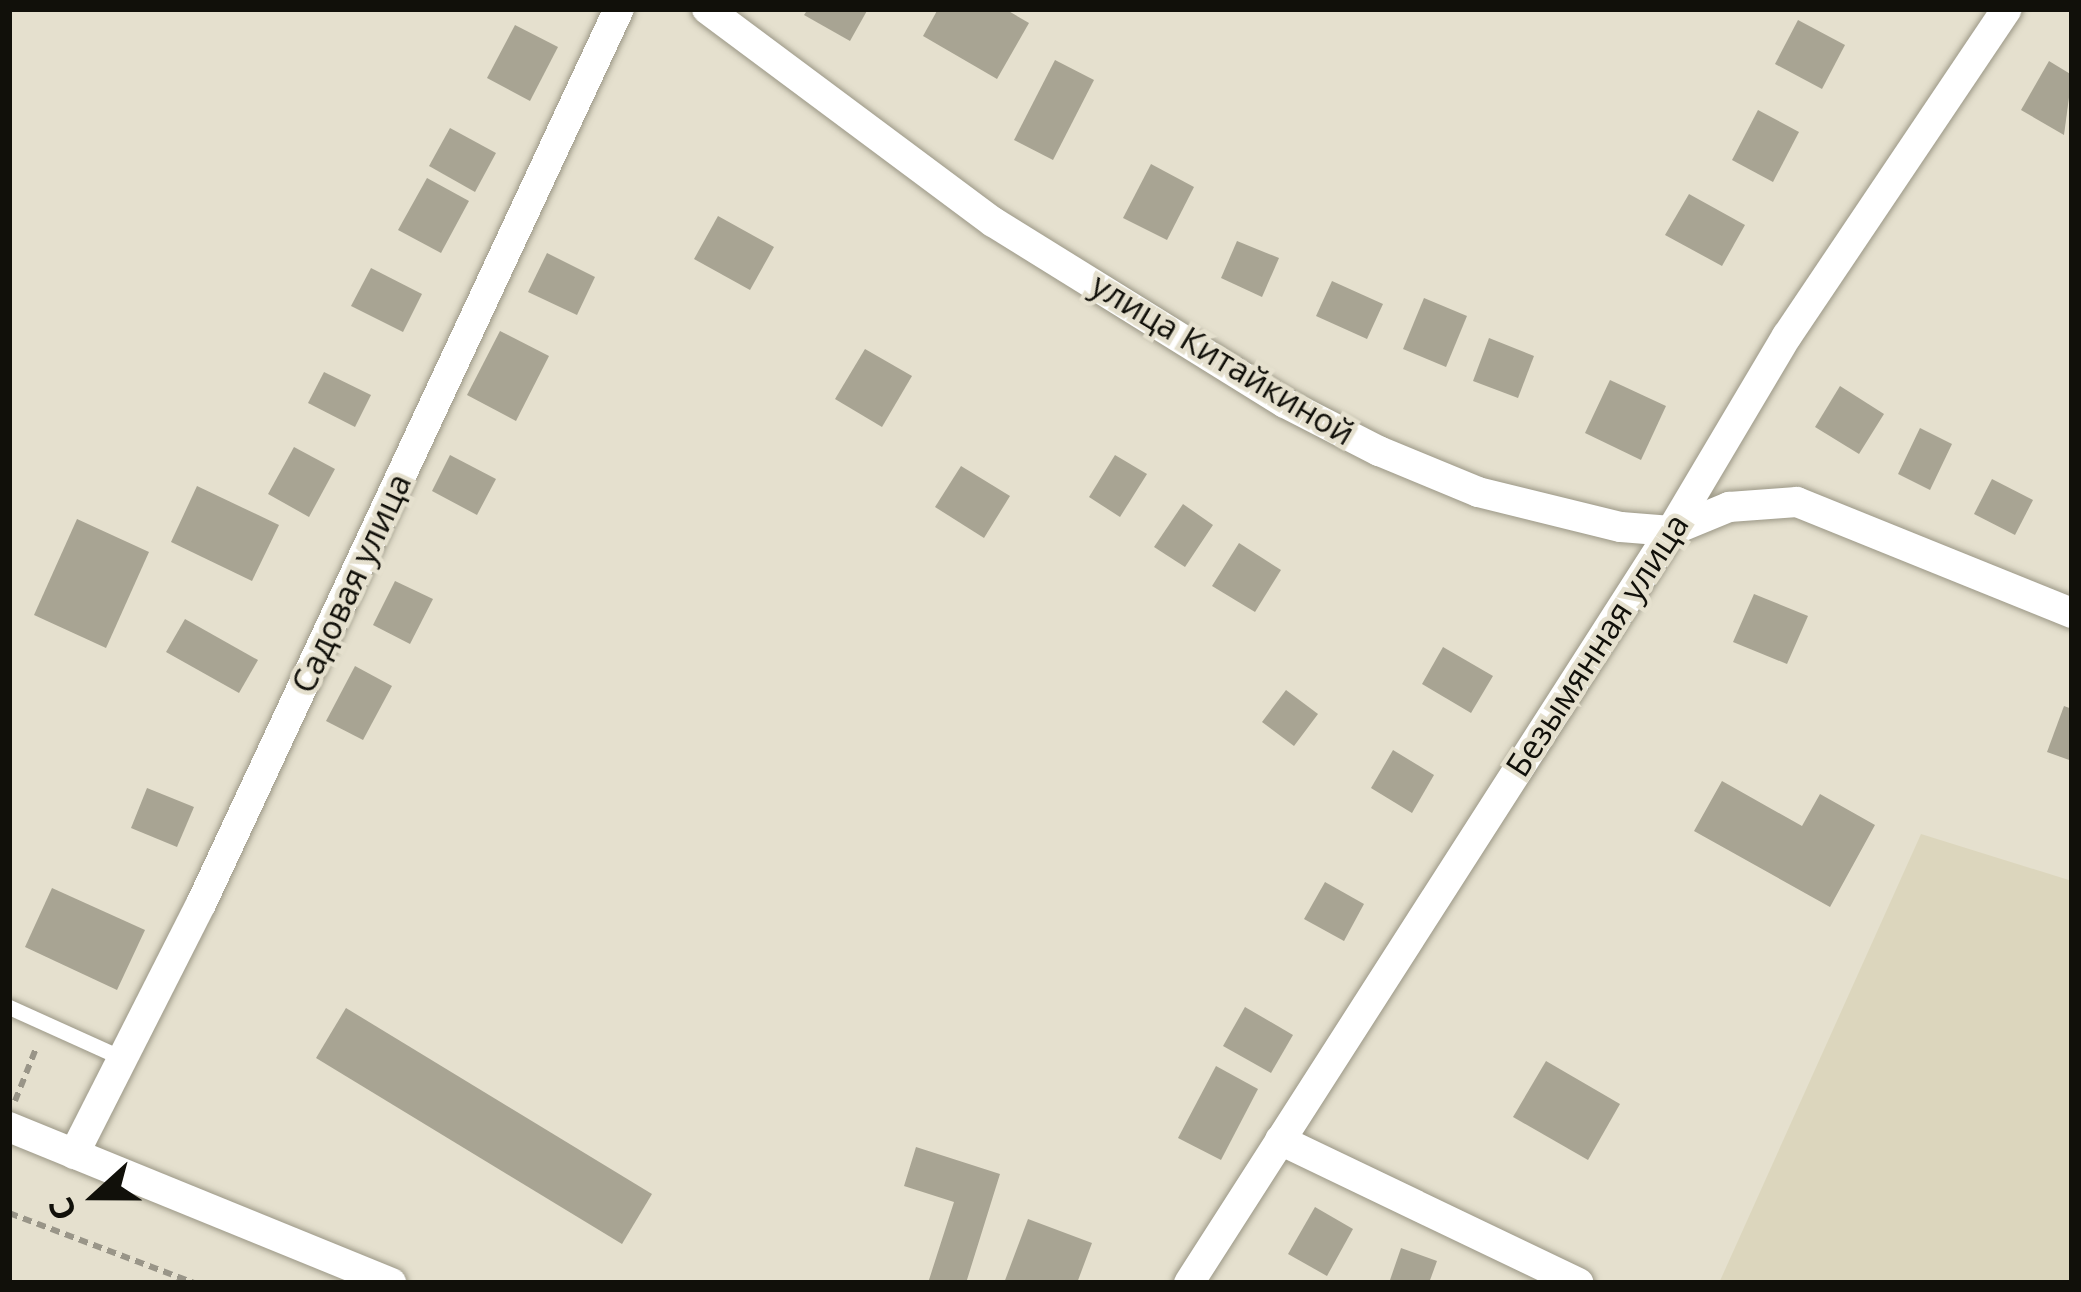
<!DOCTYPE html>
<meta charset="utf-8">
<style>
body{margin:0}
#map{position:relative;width:2081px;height:1292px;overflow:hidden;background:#e5e0ce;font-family:"Open Sans",sans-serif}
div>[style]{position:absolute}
.built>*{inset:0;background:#dcd6bd}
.building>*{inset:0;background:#a8a493}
.path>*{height:6px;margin-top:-3px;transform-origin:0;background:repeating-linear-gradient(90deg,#999588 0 9px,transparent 0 15px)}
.roads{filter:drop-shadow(0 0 3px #9b9786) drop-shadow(0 0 3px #9b9786)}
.lane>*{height:15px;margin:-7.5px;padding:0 7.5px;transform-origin:7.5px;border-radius:7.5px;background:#fff}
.street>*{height:30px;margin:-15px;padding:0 15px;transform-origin:15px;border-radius:15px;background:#fff}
span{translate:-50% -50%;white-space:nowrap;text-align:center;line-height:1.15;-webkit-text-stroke:9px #e5e0ce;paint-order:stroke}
.street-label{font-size:33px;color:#11100a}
.frame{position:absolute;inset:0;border:12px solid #11100a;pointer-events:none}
.north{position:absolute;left:36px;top:1136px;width:120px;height:120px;-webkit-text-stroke:9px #e5e0ce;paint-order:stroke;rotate:249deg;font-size:33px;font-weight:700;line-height:48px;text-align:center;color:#11100a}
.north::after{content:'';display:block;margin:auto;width:42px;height:54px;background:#11100a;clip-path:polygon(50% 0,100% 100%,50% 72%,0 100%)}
</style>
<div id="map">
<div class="built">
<i style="clip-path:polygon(1921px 834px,2072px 881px,2072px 1283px,1719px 1283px)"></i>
</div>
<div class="building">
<i style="clip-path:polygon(808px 9px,868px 9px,850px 41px,804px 15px)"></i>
<i style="clip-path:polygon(938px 9px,1005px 9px,1029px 23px,997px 79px,923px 36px)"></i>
<i style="clip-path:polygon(1798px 20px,1845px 45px,1822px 89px,1775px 64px)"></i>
<i style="clip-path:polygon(515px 25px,558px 47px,530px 101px,487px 78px)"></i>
<i style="clip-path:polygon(1055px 60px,1094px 80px,1053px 160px,1014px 140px)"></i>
<i style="clip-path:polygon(2049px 61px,2072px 75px,2064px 135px,2021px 110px)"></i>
<i style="clip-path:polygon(1758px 110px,1799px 132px,1773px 182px,1732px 160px)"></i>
<i style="clip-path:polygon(450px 128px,496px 153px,475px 192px,429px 166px)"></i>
<i style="clip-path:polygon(1151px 164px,1194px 187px,1167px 240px,1123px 218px)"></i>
<i style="clip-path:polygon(427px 178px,469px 201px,441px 253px,398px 230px)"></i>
<i style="clip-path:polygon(1689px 194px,1745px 225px,1722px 266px,1665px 235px)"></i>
<i style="clip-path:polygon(718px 216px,774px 247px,750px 290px,694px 259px)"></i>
<i style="clip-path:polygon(1237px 241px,1279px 258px,1262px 297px,1221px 278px)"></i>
<i style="clip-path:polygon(547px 253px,595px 277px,577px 315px,528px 292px)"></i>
<i style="clip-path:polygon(371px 268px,422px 294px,403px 332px,351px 306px)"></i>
<i style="clip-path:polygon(1332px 281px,1383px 304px,1367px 339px,1316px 316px)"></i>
<i style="clip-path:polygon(1424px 298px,1467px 316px,1446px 367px,1403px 349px)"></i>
<i style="clip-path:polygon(500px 331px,549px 356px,516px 421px,467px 395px)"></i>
<i style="clip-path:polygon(1489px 338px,1534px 356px,1518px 398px,1473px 381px)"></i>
<i style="clip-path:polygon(865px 349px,912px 376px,882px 427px,835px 399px)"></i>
<i style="clip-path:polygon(324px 372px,371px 395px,355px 427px,308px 403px)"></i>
<i style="clip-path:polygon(1610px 380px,1666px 406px,1641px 460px,1585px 433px)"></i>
<i style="clip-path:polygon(1840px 386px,1884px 414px,1859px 454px,1815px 427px)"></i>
<i style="clip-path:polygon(1920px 428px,1952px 444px,1930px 490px,1898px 474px)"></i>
<i style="clip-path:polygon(294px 447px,335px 469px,309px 517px,268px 494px)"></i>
<i style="clip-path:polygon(450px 455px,496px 479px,477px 515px,432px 491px)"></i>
<i style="clip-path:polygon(1115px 455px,1147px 474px,1120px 517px,1089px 497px)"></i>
<i style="clip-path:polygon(961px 466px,1010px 496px,984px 538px,935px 507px)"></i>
<i style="clip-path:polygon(1992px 479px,2033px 500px,2015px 535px,1974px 514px)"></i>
<i style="clip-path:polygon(197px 486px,279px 525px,252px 581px,171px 542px)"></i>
<i style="clip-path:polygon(1183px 504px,1213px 525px,1185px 567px,1154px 547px)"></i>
<i style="clip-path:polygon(77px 519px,149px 552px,106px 648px,34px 615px)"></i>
<i style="clip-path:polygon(1239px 543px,1281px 570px,1255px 612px,1212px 586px)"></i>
<i style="clip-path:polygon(395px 581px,433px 599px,410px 644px,373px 625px)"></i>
<i style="clip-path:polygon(1754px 594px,1808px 616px,1787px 664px,1733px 642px)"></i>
<i style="clip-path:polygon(185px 619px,258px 660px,239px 693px,166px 652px)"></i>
<i style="clip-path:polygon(1443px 647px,1493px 676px,1471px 713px,1422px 684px)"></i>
<i style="clip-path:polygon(355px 666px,392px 686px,363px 740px,326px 721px)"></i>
<i style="clip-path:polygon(1286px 690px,1318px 714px,1294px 746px,1262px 722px)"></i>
<i style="clip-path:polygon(2064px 706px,2072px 709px,2072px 761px,2047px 752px)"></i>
<i style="clip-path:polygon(1393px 750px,1434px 775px,1412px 813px,1371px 788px)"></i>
<i style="clip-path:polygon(1722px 781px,1802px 826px,1820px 794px,1875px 825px,1830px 907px,1694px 831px)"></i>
<i style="clip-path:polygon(147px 788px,194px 807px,177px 847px,131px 828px)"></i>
<i style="clip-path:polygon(1325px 882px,1364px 904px,1344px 941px,1304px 919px)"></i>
<i style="clip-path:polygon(52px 888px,145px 930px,117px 990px,25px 947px)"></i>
<i style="clip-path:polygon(1245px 1007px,1293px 1035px,1271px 1073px,1223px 1046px)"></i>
<i style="clip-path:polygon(346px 1008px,652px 1194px,622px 1244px,316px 1058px)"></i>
<i style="clip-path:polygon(1546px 1061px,1620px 1104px,1588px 1160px,1513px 1117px)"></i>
<i style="clip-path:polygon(1216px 1066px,1258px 1089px,1221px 1160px,1178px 1138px)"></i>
<i style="clip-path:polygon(916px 1147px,1000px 1174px,966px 1283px,928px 1283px,954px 1202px,904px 1186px)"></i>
<i style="clip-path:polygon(1315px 1207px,1353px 1229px,1327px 1276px,1288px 1254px)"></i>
<i style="clip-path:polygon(1028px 1219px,1092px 1243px,1077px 1283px,1004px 1283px)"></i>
<i style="clip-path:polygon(1401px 1248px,1437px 1261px,1429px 1283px,1389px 1283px)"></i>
</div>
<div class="path">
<i style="left:15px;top:1101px;width:59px;rotate:-68.2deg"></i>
<i style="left:9px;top:1213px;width:198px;rotate:20.7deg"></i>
</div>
<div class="roads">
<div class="lane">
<i style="left:9px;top:1007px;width:124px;rotate:24.3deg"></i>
</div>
<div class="street">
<i style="left:707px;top:9px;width:357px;rotate:36.7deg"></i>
<i style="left:993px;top:222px;width:344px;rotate:31.8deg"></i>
<i style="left:1285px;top:403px;width:106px;rotate:27.1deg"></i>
<i style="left:1379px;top:451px;width:107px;rotate:22.5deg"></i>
<i style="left:1478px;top:492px;width:147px;rotate:13.8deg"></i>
<i style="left:1621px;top:527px;width:50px;rotate:4.6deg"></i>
<i style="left:1671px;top:531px;width:63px;rotate:-22.5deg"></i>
<i style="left:1729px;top:507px;width:68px;rotate:-4.2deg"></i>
<i style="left:1797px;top:502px;width:297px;rotate:22deg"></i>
<i style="left:9px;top:1127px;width:413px;rotate:22.2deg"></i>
<i style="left:1280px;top:1140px;width:331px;rotate:25.6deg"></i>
<i style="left:74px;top:1154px;width:280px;rotate:-63.1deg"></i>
<i style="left:201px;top:904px;width:988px;rotate:-64.97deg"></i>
<i style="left:1189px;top:1283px;width:893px;rotate:-57.34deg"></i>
<i style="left:1671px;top:531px;width:227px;rotate:-59.3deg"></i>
<i style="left:1787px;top:336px;width:394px;rotate:-56.1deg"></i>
</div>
</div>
<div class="street-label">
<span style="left:1223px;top:359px;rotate:31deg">улица Китайкиной</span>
<span style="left:351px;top:583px;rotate:-65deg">Садовая улица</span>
<span style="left:1597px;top:645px;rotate:-57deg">Безымянная улица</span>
</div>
<div class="frame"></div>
<div class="north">С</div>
</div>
